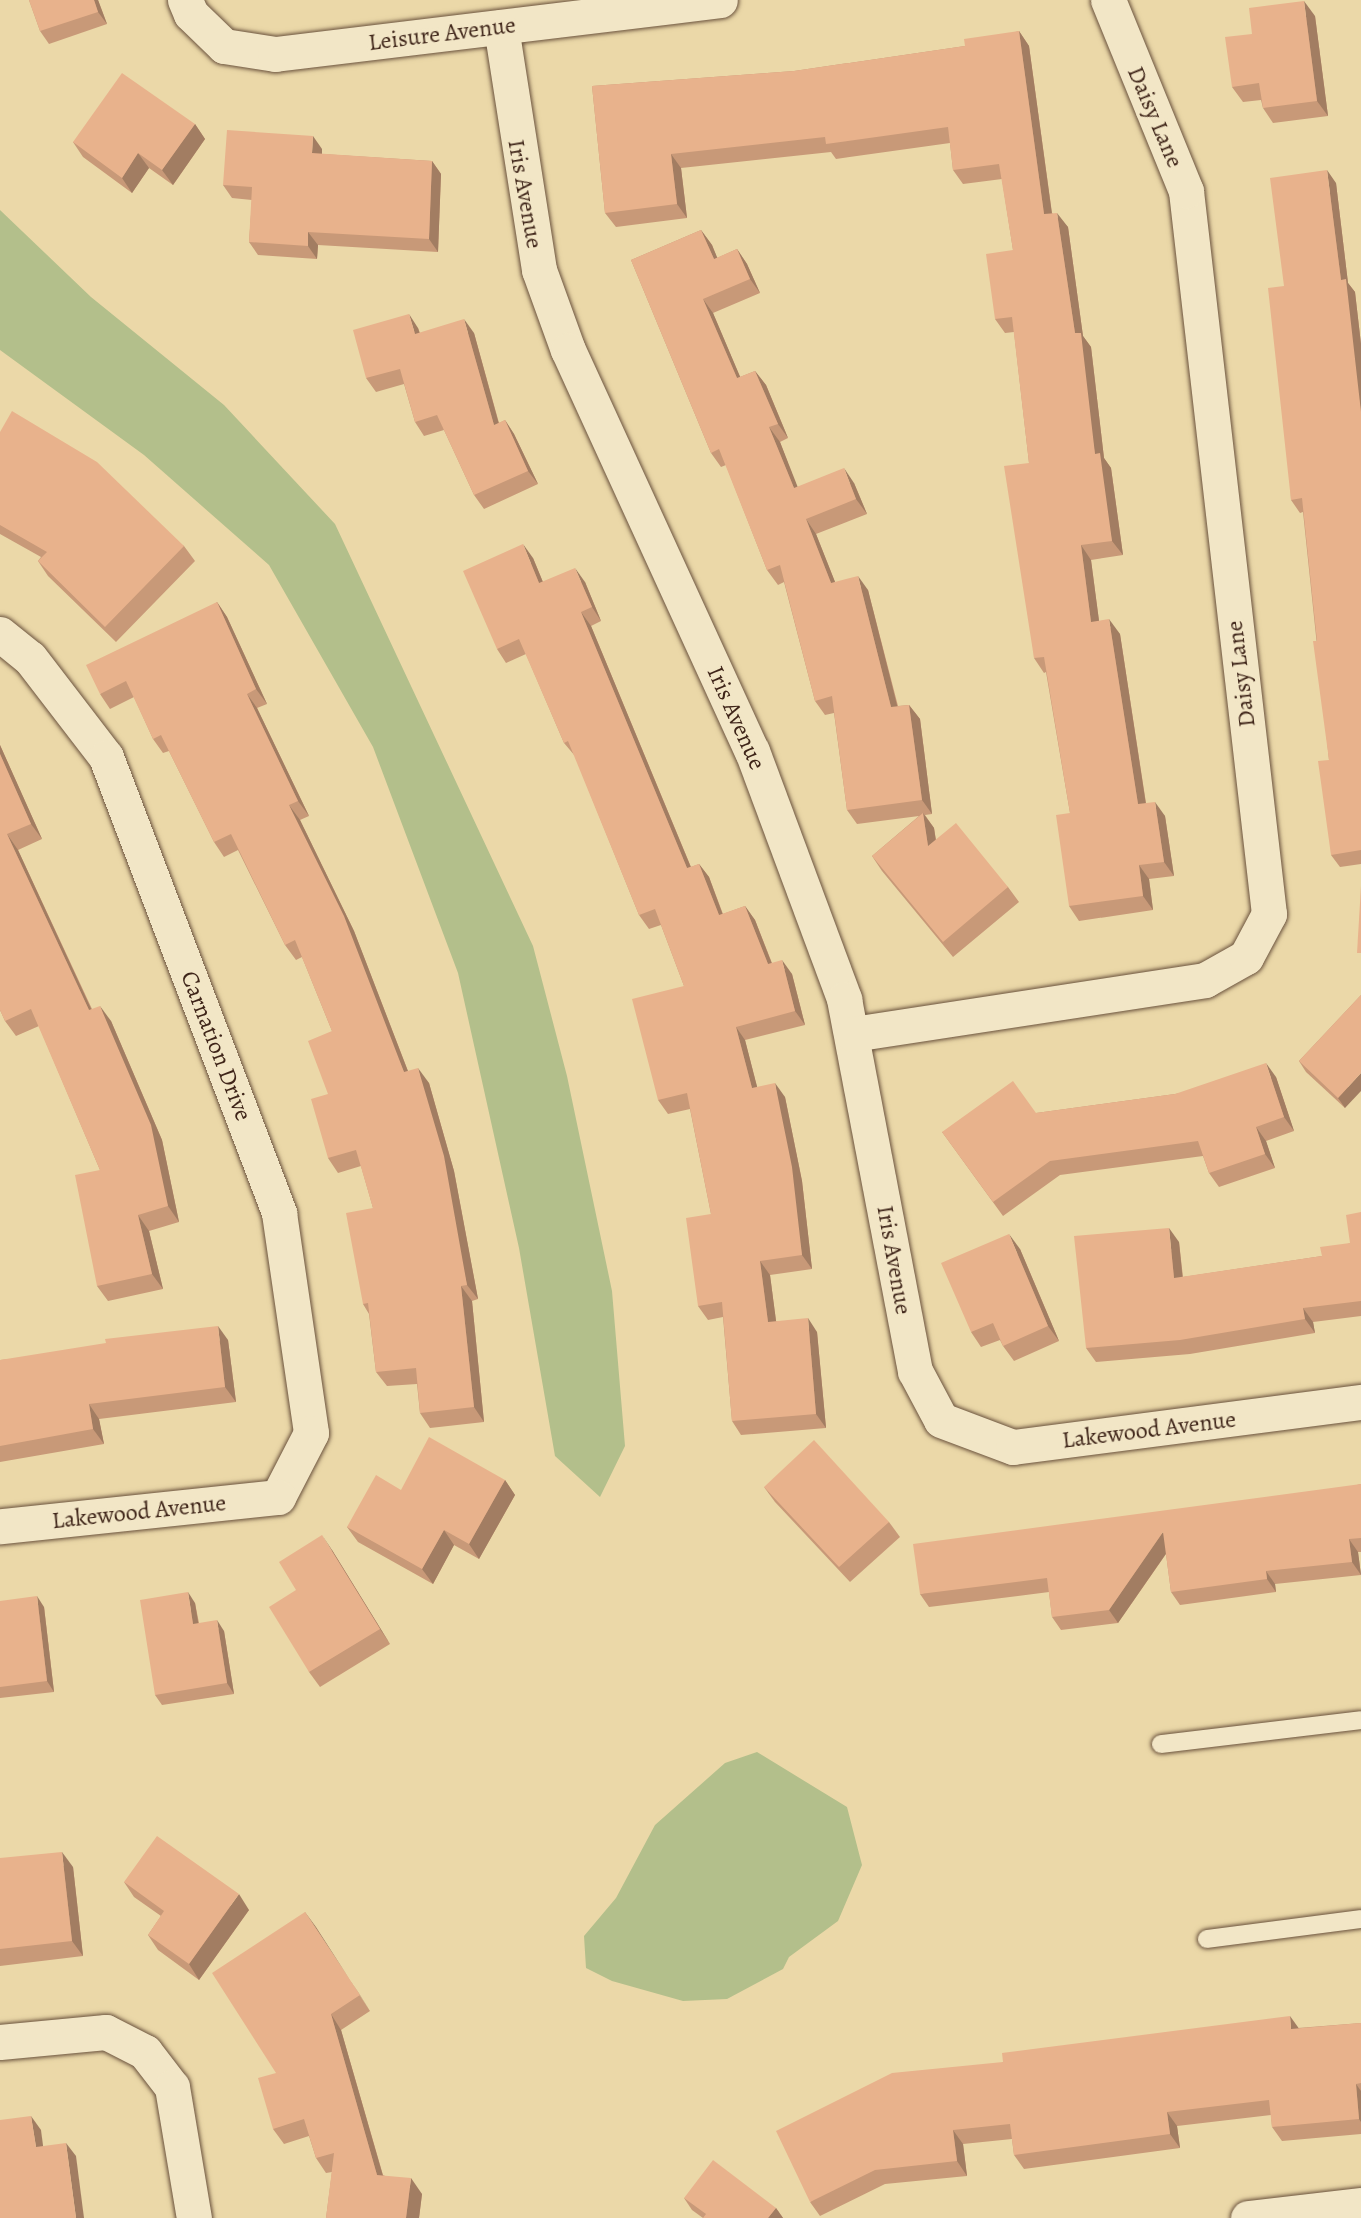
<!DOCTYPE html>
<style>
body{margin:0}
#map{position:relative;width:1361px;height:2218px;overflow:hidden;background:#ebd8a8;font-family:Alegreya,serif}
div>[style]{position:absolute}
.green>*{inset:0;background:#b3bf8b}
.roads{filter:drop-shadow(0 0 2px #6a523d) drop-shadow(0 0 2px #6a523d)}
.service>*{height:18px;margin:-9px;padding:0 9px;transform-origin:9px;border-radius:9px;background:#f2e6c6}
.minor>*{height:35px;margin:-17.5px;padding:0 17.5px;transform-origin:17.5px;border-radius:17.5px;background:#f2e6c6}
.wall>*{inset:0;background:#c89978}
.shaded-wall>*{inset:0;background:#a27d62}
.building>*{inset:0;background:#e8b28c}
span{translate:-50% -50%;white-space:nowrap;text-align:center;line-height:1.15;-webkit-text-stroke:6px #f2e6c6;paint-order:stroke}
.street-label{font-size:24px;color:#3f2519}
</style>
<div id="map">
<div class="green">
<i style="clip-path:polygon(0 210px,91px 297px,224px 405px,335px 524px,533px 946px,567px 1076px,612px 1291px,625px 1446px,600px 1497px,555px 1456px,519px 1248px,458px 973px,373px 747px,269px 565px,144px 455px,0 350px)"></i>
<i style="clip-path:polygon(757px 1752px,847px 1807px,862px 1865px,838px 1921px,789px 1957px,783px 1969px,727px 1999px,683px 2001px,612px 1981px,586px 1968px,584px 1936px,616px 1898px,655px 1825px,725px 1763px)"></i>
</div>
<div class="roads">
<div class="service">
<i style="left:1161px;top:1744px;width:201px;rotate:-6.8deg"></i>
<i style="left:1207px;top:1939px;width:155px;rotate:-7.4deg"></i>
</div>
<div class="minor">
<i style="left:185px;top:0;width:15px;rotate:67deg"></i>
<i style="left:191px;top:14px;width:46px;rotate:44.1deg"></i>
<i style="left:224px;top:46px;width:52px;rotate:8.9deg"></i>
<i style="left:275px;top:54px;width:448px;rotate:-6.9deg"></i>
<i style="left:501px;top:27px;width:246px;rotate:81.1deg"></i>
<i style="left:539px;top:270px;width:85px;rotate:70.1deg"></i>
<i style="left:568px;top:350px;width:441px;rotate:65.4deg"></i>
<i style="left:752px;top:751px;width:265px;rotate:69.6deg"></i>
<i style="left:844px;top:999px;width:379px;rotate:79.2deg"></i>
<i style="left:915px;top:1371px;width:55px;rotate:62deg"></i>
<i style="left:941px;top:1420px;width:77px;rotate:20.6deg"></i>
<i style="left:1013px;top:1447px;width:351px;rotate:-7.4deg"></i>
<i style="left:0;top:634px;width:38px;rotate:39deg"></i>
<i style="left:30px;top:658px;width:125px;rotate:52.5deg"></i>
<i style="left:106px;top:757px;width:488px;rotate:69.2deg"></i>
<i style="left:279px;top:1213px;width:222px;rotate:81.7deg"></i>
<i style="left:311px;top:1433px;width:72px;rotate:117.3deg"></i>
<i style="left:278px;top:1497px;width:280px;rotate:174deg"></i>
<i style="left:853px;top:1034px;width:356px;rotate:-8.7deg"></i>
<i style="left:1205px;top:980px;width:47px;rotate:-29.3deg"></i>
<i style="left:1246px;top:957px;width:49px;rotate:-61.9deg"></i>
<i style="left:1269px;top:914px;width:728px;rotate:-96.55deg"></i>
<i style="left:1186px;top:191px;width:206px;rotate:-112.2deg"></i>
<i style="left:0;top:2042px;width:106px;rotate:-5.4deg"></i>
<i style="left:106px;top:2032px;width:44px;rotate:27.1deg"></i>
<i style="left:145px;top:2052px;width:44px;rotate:52.4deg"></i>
<i style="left:172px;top:2087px;width:133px;rotate:80.5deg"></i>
<i style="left:1248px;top:2218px;width:114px;rotate:-6.6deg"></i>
</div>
</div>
<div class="wall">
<i style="clip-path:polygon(29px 0,98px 0,107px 24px,49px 44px,40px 31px)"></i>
<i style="clip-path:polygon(1315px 16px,1328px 116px,1273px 123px,1263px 108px,1261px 100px,1243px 102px,1232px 87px,1252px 34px)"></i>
<i style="clip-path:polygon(1019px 31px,1029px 46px,1052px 213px,1068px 227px,1083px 336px,1091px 347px,1104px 458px,1111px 468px,1123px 555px,1091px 560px,1099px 621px,1120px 634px,1146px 803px,1165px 816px,1174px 876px,1149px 879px,1153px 910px,1079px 921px,1069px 906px,1070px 813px,1046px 672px,1044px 673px,1034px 658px,1029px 463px,1014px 332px,1005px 333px,995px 319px,1013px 250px,1002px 179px,963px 184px,953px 170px,950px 143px,836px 159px,831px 152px,681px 168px,687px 218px,616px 227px,605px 213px,592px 86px,794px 71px,965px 46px)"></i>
<i style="clip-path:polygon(195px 124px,205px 139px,173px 185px,149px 168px,132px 193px,83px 157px,73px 142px)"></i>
<i style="clip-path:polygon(322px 149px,322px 154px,432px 161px,441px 174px,438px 252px,318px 245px,317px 259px,258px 255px,249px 242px,252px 200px,232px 198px,223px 185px)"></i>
<i style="clip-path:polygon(1336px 183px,1348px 283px,1355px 292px,1361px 344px,1361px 864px,1340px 867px,1331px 855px,1329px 760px,1303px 512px,1300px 513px,1291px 500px,1284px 286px)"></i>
<i style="clip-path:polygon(701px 230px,712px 245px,717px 258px,737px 249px,747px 264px,760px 293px,713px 313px,740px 377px,755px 371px,766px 385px,788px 438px,780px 442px,797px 487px,854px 483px,867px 514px,816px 534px,835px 582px,868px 590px,898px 706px,909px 705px,920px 719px,932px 814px,925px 815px,934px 828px,936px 840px,1008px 887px,1019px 902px,953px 957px,882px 871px,872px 856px,919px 816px,857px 824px,847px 810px,834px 713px,825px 715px,815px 701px,784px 582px,778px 585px,767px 570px,726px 465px,721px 467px,711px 453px,631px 260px)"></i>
<i style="clip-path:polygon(418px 328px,420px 333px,474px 333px,499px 423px,505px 420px,514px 434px,538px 484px,484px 509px,474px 495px,444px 430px,424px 436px,415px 422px,404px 384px,376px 392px,366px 378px)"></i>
<i style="clip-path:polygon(0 432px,184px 546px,195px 561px,116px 642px,48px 576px,38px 561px,41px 557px,0 534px)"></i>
<i style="clip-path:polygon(533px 558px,543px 582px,585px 582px,601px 621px,591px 626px,691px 867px,699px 864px,709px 877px,723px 914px,745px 906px,755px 920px,772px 963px,792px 974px,805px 1025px,745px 1040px,757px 1087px,785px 1097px,802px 1181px,812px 1269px,770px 1275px,776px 1321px,817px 1332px,826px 1428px,741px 1435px,732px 1421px,723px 1317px,708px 1320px,698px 1306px,711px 1214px,690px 1109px,668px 1114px,658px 1100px,684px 986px,661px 925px,649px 929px,639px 915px,575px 756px,564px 743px,526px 654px,506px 663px,497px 649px)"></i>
<i style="clip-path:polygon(217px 602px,227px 617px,267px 704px,257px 708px,309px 816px,300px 820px,354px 931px,408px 1071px,429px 1083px,454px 1171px,478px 1299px,472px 1301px,484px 1422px,430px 1428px,420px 1413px,417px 1384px,387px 1386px,376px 1372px,369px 1314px,363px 1304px,373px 1208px,361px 1166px,338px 1173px,328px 1158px,328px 1094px,332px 1031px,302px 957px,296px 960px,285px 945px,238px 850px,224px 857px,214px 842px,169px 751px,163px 753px,153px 739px,134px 697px,110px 709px,100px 694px)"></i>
<i style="clip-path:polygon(0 745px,42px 839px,18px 850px,92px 1009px,111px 1021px,162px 1140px,179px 1222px,149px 1231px,163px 1289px,108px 1301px,97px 1286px,100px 1170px,39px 1026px,16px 1036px,5px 1021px,0 1010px)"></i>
<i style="clip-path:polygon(1361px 995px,1345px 1108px,1306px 1072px,1299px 1061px)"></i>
<i style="clip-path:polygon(1276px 1077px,1294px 1131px,1266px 1141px,1275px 1168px,1219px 1187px,1209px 1173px,1203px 1156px,1060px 1175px,1003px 1216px,942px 1132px,1036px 1113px,1175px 1094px)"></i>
<i style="clip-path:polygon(1361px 1212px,1361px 1316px,1313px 1322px,1315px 1333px,1190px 1354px,1096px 1362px,1086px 1348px,1179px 1242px,1183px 1277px,1322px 1256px,1350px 1243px)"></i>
<i style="clip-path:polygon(1020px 1249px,1059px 1341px,1014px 1361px,1003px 1346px,1000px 1340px,981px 1347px,971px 1332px)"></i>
<i style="clip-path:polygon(228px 1340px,236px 1402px,99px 1419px,104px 1444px,0 1462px,0 1360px)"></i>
<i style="clip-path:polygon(505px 1480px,515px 1495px,479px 1559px,454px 1545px,433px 1584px,358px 1542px,347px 1527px,401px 1490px)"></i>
<i style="clip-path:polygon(1361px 1484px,1361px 1552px,1358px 1552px,1361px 1575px,1275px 1584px,1276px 1592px,1180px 1605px,1171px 1592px,1166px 1554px,1118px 1623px,1061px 1630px,1052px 1617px,1049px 1592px,929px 1607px,920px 1594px)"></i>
<i style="clip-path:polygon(764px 1487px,889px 1522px,900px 1537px,850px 1582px,775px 1502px)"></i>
<i style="clip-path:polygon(332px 1550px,390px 1644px,320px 1687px,309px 1672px,296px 1590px)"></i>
<i style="clip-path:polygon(0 1601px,44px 1607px,54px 1692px,0 1698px)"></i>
<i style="clip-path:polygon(195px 1603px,199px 1623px,224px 1631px,234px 1694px,162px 1705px,155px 1695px)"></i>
<i style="clip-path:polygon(0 1858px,73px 1867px,83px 1956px,0 1966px)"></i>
<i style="clip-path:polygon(124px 1882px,249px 1910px,199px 1980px,158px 1950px,148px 1935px,161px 1916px,134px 1897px)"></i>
<i style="clip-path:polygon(305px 1912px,370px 2011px,341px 2030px,383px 2175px,422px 2194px,419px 2218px,326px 2218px,332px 2172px,326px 2173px,316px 2158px,309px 2136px,284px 2144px,273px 2129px)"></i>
<i style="clip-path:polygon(1361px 2023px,1361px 2134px,1282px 2141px,1272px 2127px,1271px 2115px,1177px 2126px,1180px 2148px,1024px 2169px,1014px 2155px,1012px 2139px,963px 2144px,967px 2176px,885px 2184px,820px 2216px,810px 2202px,1003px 2062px,1298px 2028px)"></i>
<i style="clip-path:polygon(684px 2198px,776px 2208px,783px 2218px,703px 2218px,692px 2210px)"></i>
</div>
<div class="shaded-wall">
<i style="clip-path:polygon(94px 0,98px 0,107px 24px,98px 12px)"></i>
<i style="clip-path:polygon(1304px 1px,1315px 16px,1328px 116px,1317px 101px)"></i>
<i style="clip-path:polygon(1019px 31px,1029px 46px,1054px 229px,1044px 214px)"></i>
<i style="clip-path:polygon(195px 124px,205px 139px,173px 185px,162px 170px)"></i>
<i style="clip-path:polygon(313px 136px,322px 149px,322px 167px,312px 153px)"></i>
<i style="clip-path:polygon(138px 153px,149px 168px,132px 193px,122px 178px)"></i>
<i style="clip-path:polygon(671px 154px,681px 168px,687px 218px,677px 204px)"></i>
<i style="clip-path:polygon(432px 161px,441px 174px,438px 252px,429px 239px)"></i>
<i style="clip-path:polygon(1327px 170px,1336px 183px,1348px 283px,1355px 292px,1361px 344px,1361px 412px,1341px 280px)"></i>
<i style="clip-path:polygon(1057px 213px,1068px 227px,1083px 336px,1091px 347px,1104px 458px,1111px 468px,1123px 555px,1112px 541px,1095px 454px,1075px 333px)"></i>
<i style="clip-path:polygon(701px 230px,712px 245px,724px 274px,714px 259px)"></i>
<i style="clip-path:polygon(308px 232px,318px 245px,317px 259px,308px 246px)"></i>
<i style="clip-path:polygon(737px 249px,747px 264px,760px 293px,750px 279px)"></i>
<i style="clip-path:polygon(703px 299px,713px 313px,747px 393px,737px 378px)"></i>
<i style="clip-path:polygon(409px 314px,418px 328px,424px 348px,415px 334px)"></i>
<i style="clip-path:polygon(464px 319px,474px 333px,503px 439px,494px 425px)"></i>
<i style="clip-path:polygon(755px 371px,766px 385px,788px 438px,778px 424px)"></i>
<i style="clip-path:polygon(505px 420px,514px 434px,538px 484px,528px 471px)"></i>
<i style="clip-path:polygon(769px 427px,780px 442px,804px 503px,794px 488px)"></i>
<i style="clip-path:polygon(844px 468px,854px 483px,867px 514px,856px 499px)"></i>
<i style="clip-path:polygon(806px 519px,816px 534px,841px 597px,831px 583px)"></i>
<i style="clip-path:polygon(523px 544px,533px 558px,549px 597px,539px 583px)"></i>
<i style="clip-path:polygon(1081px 545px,1091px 560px,1101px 636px,1091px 622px)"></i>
<i style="clip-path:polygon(575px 568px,585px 582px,601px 621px,592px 607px)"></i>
<i style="clip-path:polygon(858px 576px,868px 590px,901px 721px,891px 707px)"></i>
<i style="clip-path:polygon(217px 602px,227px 617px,267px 704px,256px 689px)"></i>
<i style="clip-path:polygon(581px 612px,591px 626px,697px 882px,687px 868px)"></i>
<i style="clip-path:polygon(1109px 619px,1120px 634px,1148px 818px,1138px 804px)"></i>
<i style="clip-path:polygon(247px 694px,257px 708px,309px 816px,298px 801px)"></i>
<i style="clip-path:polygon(909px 705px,920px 719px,932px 814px,922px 800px)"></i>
<i style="clip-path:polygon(0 745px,42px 839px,31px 824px,0 754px)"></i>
<i style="clip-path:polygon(1155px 802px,1165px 816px,1174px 876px,1164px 862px)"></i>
<i style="clip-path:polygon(289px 805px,300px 820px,354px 931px,414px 1087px,404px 1072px)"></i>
<i style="clip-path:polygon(923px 813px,934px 828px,939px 862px,928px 846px)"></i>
<i style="clip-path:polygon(7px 834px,18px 850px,99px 1026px,89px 1010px)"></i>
<i style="clip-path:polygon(699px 864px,709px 877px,728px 929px,719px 915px)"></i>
<i style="clip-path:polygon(1139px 865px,1149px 879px,1153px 910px,1143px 896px)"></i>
<i style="clip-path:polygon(745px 906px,755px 920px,777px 977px,768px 964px)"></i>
<i style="clip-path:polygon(782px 960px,792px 974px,805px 1025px,795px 1011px)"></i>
<i style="clip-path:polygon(100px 1006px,111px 1021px,162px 1140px,179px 1222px,168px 1206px)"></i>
<i style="clip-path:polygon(736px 1027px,745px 1040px,761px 1102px,752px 1088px)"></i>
<i style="clip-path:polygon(1266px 1063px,1276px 1077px,1294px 1131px,1284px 1117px)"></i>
<i style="clip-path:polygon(418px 1068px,429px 1083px,454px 1171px,478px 1299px,467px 1285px)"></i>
<i style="clip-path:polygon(1361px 1073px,1361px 1091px,1345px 1108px,1338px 1098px)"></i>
<i style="clip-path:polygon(775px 1083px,785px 1097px,802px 1181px,812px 1269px,802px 1255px)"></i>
<i style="clip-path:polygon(1256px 1127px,1266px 1141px,1275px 1168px,1265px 1154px)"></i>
<i style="clip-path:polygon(138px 1215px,149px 1231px,163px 1289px,152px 1274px)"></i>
<i style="clip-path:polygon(1169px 1228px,1179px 1242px,1184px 1292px,1174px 1278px)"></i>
<i style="clip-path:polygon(1009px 1234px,1020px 1249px,1059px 1341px,1048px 1326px)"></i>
<i style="clip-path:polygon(760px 1261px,770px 1275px,778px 1336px,768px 1322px)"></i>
<i style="clip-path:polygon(461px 1286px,472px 1301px,484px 1422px,474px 1407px)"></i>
<i style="clip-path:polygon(1303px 1308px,1313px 1322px,1315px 1333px,1305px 1319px)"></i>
<i style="clip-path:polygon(808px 1318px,817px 1332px,826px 1428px,816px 1414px)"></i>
<i style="clip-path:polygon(218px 1326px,228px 1340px,236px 1402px,225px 1387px)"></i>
<i style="clip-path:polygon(89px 1404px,99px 1419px,104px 1444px,93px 1429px)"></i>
<i style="clip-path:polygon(505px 1480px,515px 1495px,479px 1559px,469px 1544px)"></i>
<i style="clip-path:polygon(444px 1530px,454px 1545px,433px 1584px,422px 1569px)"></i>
<i style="clip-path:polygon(1163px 1532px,1172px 1545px,1118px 1623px,1109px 1610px)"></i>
<i style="clip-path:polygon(322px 1535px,332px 1550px,390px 1644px,380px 1629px)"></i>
<i style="clip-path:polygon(1349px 1539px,1358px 1552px,1361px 1575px,1352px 1562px)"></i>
<i style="clip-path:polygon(1266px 1571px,1275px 1584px,1276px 1592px,1267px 1579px)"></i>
<i style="clip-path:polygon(188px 1592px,195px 1603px,200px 1634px,193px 1624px)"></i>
<i style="clip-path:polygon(37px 1596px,44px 1607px,54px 1692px,47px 1681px)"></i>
<i style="clip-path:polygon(217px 1620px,224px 1631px,234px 1694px,227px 1683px)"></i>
<i style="clip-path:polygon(62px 1852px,73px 1867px,83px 1956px,72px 1941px)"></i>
<i style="clip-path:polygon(239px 1894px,249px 1910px,199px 1980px,189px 1964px)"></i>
<i style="clip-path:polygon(305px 1912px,316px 1927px,370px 2011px,360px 1995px)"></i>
<i style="clip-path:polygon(331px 2014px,341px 2030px,387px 2190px,377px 2175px)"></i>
<i style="clip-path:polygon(1290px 2016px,1300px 2030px,1291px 2029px)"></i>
<i style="clip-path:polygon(1356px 2084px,1361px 2091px,1361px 2122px,1359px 2119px)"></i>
<i style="clip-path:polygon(1167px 2112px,1177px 2126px,1180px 2148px,1170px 2134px)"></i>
<i style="clip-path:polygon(31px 2116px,41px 2130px,45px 2161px,36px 2147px)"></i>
<i style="clip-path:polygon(953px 2130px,963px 2144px,967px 2176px,957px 2161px)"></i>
<i style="clip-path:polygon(66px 2143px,76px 2156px,84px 2218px,76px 2218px)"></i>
<i style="clip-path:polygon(411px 2178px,422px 2194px,419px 2218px,406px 2218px)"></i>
<i style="clip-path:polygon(776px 2208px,783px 2218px,768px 2218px)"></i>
</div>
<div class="building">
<i style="clip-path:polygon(29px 0,94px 0,98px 12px,40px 31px)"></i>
<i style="clip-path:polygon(1304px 1px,1317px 101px,1263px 108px,1259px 83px,1232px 87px,1225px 37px,1252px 34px,1249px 8px)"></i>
<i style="clip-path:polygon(1019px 31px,1044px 214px,1057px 213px,1075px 333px,1081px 333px,1095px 454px,1100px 453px,1112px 541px,1081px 545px,1091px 622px,1109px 619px,1138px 804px,1155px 802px,1164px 862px,1139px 865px,1143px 896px,1069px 906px,1056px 815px,1070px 813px,1044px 657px,1034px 658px,1004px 466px,1029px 463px,1012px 317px,995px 319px,986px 254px,1013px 250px,999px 164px,953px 170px,948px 127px,826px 144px,825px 137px,671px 154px,677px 204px,605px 213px,592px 86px,794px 71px,965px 46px,964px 39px)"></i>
<i style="clip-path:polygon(122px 73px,195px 124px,162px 170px,138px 153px,122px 178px,73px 142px)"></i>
<i style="clip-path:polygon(227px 130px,313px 136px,312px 153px,432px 161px,429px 239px,308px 232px,308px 246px,249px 242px,252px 187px,223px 185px)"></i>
<i style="clip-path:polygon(1327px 170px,1341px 280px,1346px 279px,1361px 412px,1361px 850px,1331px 855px,1318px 761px,1329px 760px,1313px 641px,1317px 641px,1302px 498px,1291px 500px,1268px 288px,1284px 286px,1270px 178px)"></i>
<i style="clip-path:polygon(701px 230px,714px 259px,737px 249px,750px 279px,703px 299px,737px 378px,755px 371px,778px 424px,769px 427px,794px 488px,844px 468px,856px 499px,806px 519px,831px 583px,858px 576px,891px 707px,909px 705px,922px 800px,847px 810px,832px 696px,815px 701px,780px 565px,767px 570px,719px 449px,711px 453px,631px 260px)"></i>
<i style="clip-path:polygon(409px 314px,415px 334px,464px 319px,494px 425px,505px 420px,528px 471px,474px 495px,437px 415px,415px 422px,400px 369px,366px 378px,353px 330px)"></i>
<i style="clip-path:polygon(12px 411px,97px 462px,184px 546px,105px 627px,38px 561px,47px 552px,0 525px,0 432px)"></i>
<i style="clip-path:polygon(523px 544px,539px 583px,575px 568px,592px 607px,581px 612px,687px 868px,699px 864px,719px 915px,745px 906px,768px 964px,782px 960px,795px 1011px,736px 1027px,752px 1088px,775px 1083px,792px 1167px,802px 1255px,760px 1261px,768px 1322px,808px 1318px,816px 1414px,732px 1421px,722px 1302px,698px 1306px,686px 1218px,711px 1214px,687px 1093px,658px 1100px,632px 999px,684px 986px,655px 909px,639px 915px,568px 741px,564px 743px,519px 639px,497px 649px,463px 571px)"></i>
<i style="clip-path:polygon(217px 602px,256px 689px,247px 694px,298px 801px,289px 805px,344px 916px,404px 1072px,418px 1068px,444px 1156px,467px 1285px,461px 1286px,474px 1407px,420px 1413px,416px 1368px,376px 1372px,368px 1303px,363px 1304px,346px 1213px,373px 1208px,356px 1150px,328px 1158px,311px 1099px,328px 1094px,308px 1041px,332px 1031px,295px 940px,285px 945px,231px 834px,214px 842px,161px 735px,153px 739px,126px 681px,100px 694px,86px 665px)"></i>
<i style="clip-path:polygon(0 754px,31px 824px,7px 834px,89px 1010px,100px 1006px,151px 1125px,168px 1206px,138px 1215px,152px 1274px,97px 1286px,75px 1175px,100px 1170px,31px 1009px,5px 1021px,0 1010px)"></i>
<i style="clip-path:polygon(923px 813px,928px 846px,956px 823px,1008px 887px,943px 942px,872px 856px)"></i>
<i style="clip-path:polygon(1361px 886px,1361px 953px,1357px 953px)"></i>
<i style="clip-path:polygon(1361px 995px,1361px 1073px,1338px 1098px,1299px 1061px)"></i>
<i style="clip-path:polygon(1266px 1063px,1284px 1117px,1256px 1127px,1265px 1154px,1209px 1173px,1198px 1141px,1050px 1161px,993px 1202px,942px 1132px,1013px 1081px,1036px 1113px,1175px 1094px)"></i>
<i style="clip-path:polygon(1361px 1212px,1361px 1301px,1303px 1308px,1305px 1319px,1180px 1340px,1086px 1348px,1074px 1236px,1169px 1228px,1174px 1278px,1322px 1256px,1320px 1247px,1350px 1243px,1346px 1215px)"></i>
<i style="clip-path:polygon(1009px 1234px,1048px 1326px,1003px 1346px,993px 1323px,971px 1332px,941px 1263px)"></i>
<i style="clip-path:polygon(218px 1326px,225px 1387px,89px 1404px,93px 1429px,0 1446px,0 1360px,106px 1343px,105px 1339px)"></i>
<i style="clip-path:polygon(429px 1437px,505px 1480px,469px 1544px,444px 1530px,422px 1569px,347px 1527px,376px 1475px,401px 1490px)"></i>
<i style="clip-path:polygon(814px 1440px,889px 1522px,839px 1567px,764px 1487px)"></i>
<i style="clip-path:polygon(1361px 1484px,1361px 1538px,1349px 1539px,1352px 1562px,1266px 1571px,1267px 1579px,1171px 1592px,1163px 1532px,1109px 1610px,1052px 1617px,1047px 1578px,920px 1594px,913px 1544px)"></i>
<i style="clip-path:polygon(322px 1535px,380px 1629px,309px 1672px,269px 1607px,296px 1590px,279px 1562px)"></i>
<i style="clip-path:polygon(188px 1592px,193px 1624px,217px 1620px,227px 1683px,155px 1695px,140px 1600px)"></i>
<i style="clip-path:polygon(37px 1596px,47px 1681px,0 1687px,0 1601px)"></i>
<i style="clip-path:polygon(157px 1836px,239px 1894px,189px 1964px,148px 1935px,164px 1911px,124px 1882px)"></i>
<i style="clip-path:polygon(62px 1852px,72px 1941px,0 1949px,0 1858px)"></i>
<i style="clip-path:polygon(305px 1912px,360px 1995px,331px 2014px,377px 2175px,411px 2178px,406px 2218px,326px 2218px,334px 2153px,316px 2158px,304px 2119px,273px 2129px,258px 2078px,276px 2073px,212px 1973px)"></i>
<i style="clip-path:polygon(1290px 2016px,1291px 2029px,1361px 2023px,1361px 2083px,1356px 2084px,1359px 2119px,1272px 2127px,1269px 2100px,1167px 2112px,1170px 2134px,1014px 2155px,1010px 2124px,953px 2130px,957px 2161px,875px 2170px,810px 2202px,776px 2131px,892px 2073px,1003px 2062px,1002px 2053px)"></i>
<i style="clip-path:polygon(31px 2116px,36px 2147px,66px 2143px,76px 2218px,0 2218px,0 2120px)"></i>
<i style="clip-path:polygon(713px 2160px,776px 2208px,768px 2218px,703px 2218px,706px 2214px,684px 2198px)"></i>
</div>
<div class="street-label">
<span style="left:442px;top:34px;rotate:-7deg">Leisure Avenue</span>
<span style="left:1155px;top:117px;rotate:67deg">Daisy Lane</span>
<span style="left:525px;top:194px;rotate:80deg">Iris Avenue</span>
<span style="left:1241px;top:674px;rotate:-97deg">Daisy Lane</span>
<span style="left:736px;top:718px;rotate:66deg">Iris Avenue</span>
<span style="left:216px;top:1046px;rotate:69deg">Carnation Drive</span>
<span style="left:894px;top:1260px;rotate:80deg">Iris Avenue</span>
<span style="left:1149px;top:1430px;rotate:-7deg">Lakewood Avenue</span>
<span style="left:139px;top:1512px;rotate:-6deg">Lakewood Avenue</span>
</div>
</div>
